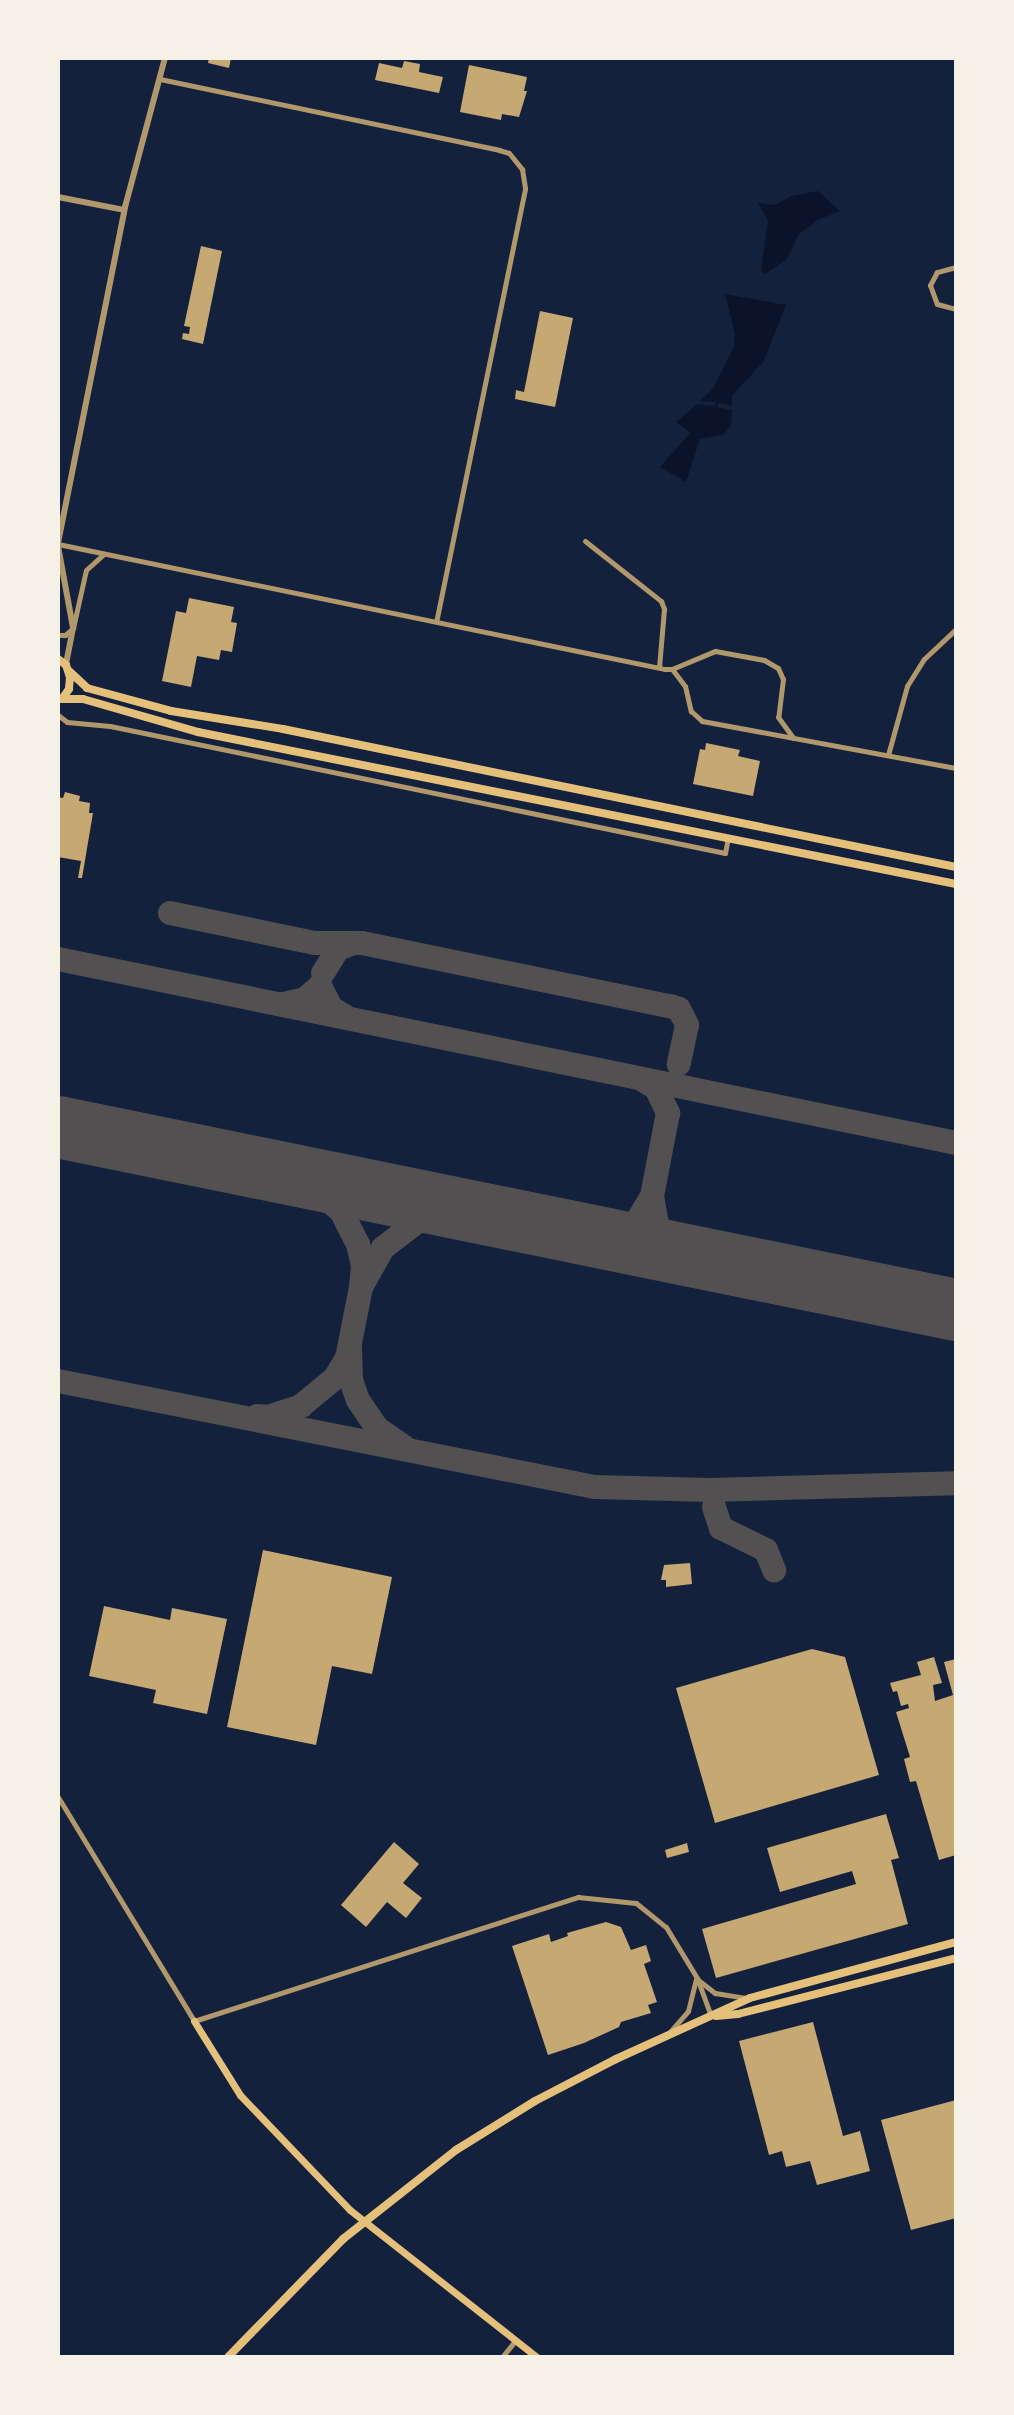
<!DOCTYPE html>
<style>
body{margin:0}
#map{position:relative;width:1014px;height:2415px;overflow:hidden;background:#14213d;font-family:"Sofia Sans Condensed",sans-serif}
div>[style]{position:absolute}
.water>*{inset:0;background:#0b132b}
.taxiway>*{height:24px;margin:-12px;padding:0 12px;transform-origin:12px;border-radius:12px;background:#525050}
.runway>*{height:62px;margin:-31px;padding:0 31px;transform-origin:31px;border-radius:31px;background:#525050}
.building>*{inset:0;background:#c6a872}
.minor>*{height:5px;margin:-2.5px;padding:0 2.5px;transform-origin:2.5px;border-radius:2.5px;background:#b1986c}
.tertiary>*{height:6px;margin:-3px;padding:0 3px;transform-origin:3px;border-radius:3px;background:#b1986c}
.secondary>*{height:7px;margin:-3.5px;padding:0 3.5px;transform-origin:3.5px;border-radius:3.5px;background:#e5c07b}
.primary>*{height:8px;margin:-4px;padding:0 4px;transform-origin:4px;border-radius:4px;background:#e5c07b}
.trunk>*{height:8px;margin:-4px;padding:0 4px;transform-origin:4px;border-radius:4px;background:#e5c07b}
span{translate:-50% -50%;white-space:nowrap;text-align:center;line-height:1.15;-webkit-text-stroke:6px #f6f1e7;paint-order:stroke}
.frame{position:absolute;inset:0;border:60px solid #f6f1e7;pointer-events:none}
</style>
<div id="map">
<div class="water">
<i style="clip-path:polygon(818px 191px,840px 211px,818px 220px,799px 234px,787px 259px,765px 274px,761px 270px,768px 220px,758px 203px,774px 205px,792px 196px)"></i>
<i style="clip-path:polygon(725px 294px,786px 305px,764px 361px,732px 396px,732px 406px,718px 403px,717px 407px,732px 410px,731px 426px,723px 435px,700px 439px,686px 482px,660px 467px,690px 433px,676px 422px,697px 404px,715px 406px,716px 402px,699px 401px,713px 389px,734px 347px,735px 334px)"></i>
</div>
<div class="taxiway">
<i style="left:170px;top:913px;width:148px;rotate:11.7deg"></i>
<i style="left:315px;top:943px;width:47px"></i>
<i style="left:362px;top:943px;width:314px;rotate:11.6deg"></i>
<i style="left:670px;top:1006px;width:9px;rotate:18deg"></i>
<i style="left:679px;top:1009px;width:18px;rotate:63deg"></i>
<i style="left:687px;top:1025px;width:40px;rotate:102deg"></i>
<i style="left:58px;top:959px;width:917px;rotate:11.58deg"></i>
<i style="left:323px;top:973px;width:28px;rotate:-58deg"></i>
<i style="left:338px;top:949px;width:17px;rotate:-21deg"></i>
<i style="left:284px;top:1004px;width:22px;rotate:-13deg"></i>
<i style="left:305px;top:999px;width:20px;rotate:-41deg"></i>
<i style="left:320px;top:986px;width:25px;rotate:63deg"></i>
<i style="left:331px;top:1008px;width:16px;rotate:30deg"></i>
<i style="left:641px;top:1079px;width:17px;rotate:31deg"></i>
<i style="left:656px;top:1088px;width:28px;rotate:64deg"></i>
<i style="left:668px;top:1113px;width:85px;rotate:100.9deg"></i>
<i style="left:275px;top:1172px;width:39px;rotate:21deg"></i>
<i style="left:311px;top:1186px;width:39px;rotate:40deg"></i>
<i style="left:341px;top:1211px;width:37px;rotate:63deg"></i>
<i style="left:358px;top:1244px;width:22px;rotate:77deg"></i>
<i style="left:363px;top:1265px;width:22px;rotate:95deg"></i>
<i style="left:361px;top:1287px;width:45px;rotate:-60.6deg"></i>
<i style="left:383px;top:1248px;width:44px;rotate:-37.6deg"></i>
<i style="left:418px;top:1221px;width:34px;rotate:-14deg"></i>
<i style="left:451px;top:1213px;width:34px;rotate:2deg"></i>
<i style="left:582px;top:1234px;width:41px;rotate:-7deg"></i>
<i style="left:623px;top:1229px;width:16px;rotate:-30deg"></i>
<i style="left:637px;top:1221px;width:29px;rotate:-59deg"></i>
<i style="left:652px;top:1196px;width:27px;rotate:80deg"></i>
<i style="left:657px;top:1223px;width:13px;rotate:58deg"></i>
<i style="left:664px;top:1234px;width:11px;rotate:49deg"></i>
<i style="left:671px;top:1242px;width:31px;rotate:31deg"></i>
<i style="left:350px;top:1349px;width:31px;rotate:88deg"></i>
<i style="left:351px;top:1380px;width:21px;rotate:71deg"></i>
<i style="left:358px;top:1400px;width:34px;rotate:56deg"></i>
<i style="left:377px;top:1428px;width:33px;rotate:35deg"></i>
<i style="left:58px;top:1381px;width:547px;rotate:11.17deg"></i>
<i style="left:595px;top:1487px;width:115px;rotate:1.5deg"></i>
<i style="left:710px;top:1490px;width:246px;rotate:-1.6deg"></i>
<i style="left:257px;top:1416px;width:11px;rotate:5deg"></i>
<i style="left:268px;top:1417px;width:35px;rotate:-18deg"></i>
<i style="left:301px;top:1406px;width:44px;rotate:-39.5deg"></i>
<i style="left:335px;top:1378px;width:23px;rotate:-59deg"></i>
<i style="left:347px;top:1358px;width:72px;rotate:-78.8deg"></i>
<i style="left:714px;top:1507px;width:22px;rotate:72deg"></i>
<i style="left:721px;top:1528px;width:50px;rotate:26.1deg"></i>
<i style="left:766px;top:1550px;width:22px;rotate:68deg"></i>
</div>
<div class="runway">
<i style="left:58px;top:1127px;width:916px;rotate:11.52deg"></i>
</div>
<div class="building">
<i style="clip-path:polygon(209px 58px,231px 58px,229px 68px,208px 63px)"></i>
<i style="clip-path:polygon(404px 61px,420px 64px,419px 72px,443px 77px,439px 93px,375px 80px,379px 63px,402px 68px)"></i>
<i style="clip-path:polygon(469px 65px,527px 77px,524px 91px,527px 91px,519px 117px,502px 114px,501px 120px,460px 112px)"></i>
<i style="clip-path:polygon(201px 246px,222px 251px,203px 344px,182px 339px,183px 333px,189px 334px,190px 327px,184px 326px)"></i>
<i style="clip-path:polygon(540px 311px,573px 318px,555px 407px,515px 399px,516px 390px,524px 392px)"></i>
<i style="clip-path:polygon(189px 598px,234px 607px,231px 622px,237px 623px,232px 652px,221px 650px,219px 660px,197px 656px,191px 687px,162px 681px,176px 611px,186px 613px)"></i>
<i style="clip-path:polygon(706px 743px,740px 750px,738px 756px,760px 761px,753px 796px,693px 784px,700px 749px,705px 750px)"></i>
<i style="clip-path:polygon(65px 792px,80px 796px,79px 801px,90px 803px,89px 813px,93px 813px,82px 878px,78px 878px,81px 861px,58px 857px,58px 797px,63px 798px)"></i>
<i style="clip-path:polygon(263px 1550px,392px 1577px,372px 1674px,332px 1666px,316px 1745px,227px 1727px)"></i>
<i style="clip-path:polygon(690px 1563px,692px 1584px,666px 1587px,666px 1580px,661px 1580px,664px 1565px)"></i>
<i style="clip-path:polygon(104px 1606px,170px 1620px,172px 1608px,227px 1619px,207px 1714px,153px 1703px,156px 1690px,89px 1676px)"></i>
<i style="clip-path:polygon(812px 1649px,845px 1657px,879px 1775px,715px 1823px,676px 1688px)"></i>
<i style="clip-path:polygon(934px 1657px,942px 1683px,933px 1685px,935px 1701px,953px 1695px,944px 1662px,956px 1659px,956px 1855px,939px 1860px,916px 1781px,910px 1782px,904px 1759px,910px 1757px,896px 1712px,909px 1708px,908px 1704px,901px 1706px,897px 1691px,893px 1692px,890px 1683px,921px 1675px,917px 1662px)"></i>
<i style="clip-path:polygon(886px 1814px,899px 1858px,891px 1860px,908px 1924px,716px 1978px,702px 1929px,856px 1884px,852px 1871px,780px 1892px,767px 1848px)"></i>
<i style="clip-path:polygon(394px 1842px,419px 1864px,403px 1883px,422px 1898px,406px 1918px,387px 1902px,366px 1927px,341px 1905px)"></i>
<i style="clip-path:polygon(687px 1843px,689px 1852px,667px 1858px,665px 1850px)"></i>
<i style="clip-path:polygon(606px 1922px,621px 1927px,631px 1950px,646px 1945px,651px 1961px,644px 1964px,657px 2002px,648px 2005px,651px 2013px,621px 2022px,619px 2027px,584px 2043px,548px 2055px,512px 1946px,549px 1934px,551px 1942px,568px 1936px,567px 1933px)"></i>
<i style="clip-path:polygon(813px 2022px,843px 2136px,860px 2131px,870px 2171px,817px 2185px,810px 2161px,786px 2167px,782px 2151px,769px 2155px,739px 2041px)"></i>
<i style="clip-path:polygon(956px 2100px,956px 2218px,911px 2230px,881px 2120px)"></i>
</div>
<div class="minor">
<i style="left:160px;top:79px;width:346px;rotate:11.8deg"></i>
<i style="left:499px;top:150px;width:10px;rotate:17deg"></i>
<i style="left:509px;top:153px;width:21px;rotate:51deg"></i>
<i style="left:522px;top:169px;width:20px;rotate:81deg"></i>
<i style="left:525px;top:189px;width:441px;rotate:101.6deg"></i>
<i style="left:956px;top:267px;width:20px;rotate:165deg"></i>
<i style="left:937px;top:272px;width:15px;rotate:118deg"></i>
<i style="left:930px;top:285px;width:20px;rotate:70deg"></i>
<i style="left:937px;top:304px;width:20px;rotate:15deg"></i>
<i style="left:585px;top:541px;width:97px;rotate:38.3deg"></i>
<i style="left:661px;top:601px;width:9px;rotate:69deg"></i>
<i style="left:664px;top:609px;width:58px;rotate:94.9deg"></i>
<i style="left:58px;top:544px;width:620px;rotate:11.64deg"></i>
<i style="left:665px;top:669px;width:7px"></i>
<i style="left:672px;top:669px;width:47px;rotate:-22.7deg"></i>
<i style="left:715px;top:651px;width:50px;rotate:10.4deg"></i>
<i style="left:764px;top:660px;width:16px;rotate:30deg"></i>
<i style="left:778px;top:668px;width:12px;rotate:66deg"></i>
<i style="left:783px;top:679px;width:38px;rotate:97deg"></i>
<i style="left:778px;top:717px;width:26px;rotate:54deg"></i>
<i style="left:58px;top:635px;width:7px"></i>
<i style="left:65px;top:635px;width:11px;rotate:-41deg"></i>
<i style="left:73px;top:628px;width:59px;rotate:-77.4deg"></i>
<i style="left:86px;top:570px;width:24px;rotate:-42deg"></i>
<i style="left:672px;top:669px;width:21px;rotate:53deg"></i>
<i style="left:685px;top:686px;width:26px;rotate:77deg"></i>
<i style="left:691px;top:711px;width:15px;rotate:42deg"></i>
<i style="left:702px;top:721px;width:258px;rotate:10.5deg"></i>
<i style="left:58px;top:715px;width:11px;rotate:38deg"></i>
<i style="left:67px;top:722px;width:43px;rotate:5.3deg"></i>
<i style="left:110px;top:726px;width:628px;rotate:11.67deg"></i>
<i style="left:725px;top:853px;width:16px;rotate:-79deg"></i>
<i style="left:888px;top:755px;width:72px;rotate:-74.6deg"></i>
<i style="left:907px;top:686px;width:32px;rotate:-58deg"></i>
<i style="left:924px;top:659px;width:44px;rotate:-43.2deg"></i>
<i style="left:58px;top:1797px;width:262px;rotate:58.7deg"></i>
<i style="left:194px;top:2021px;width:404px;rotate:-17.9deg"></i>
<i style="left:578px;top:1897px;width:58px;rotate:5.9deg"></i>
<i style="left:636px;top:1903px;width:38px;rotate:39deg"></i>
<i style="left:666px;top:1927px;width:60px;rotate:58.7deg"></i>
<i style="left:697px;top:1978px;width:40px;rotate:69.8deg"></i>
<i style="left:697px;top:1979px;width:23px;rotate:38deg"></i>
<i style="left:715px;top:1993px;width:31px;rotate:9deg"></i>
<i style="left:669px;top:2033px;width:29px;rotate:-49deg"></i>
<i style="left:688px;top:2011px;width:33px;rotate:-76deg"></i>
<i style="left:502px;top:2357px;width:22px;rotate:-51deg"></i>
</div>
<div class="tertiary">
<i style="left:58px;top:197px;width:67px;rotate:11.1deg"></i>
<i style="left:58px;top:543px;width:343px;rotate:-78.7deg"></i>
<i style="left:125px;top:207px;width:154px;rotate:-75deg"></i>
<i style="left:58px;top:546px;width:83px;rotate:79.6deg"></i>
<i style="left:73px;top:628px;width:38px;rotate:101deg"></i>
</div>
<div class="secondary">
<i style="left:194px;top:2021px;width:87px;rotate:58.1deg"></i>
<i style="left:240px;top:2095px;width:159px;rotate:46.3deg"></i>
<i style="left:350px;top:2210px;width:238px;rotate:38.2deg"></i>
</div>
<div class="primary">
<i style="left:716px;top:2016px;width:22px;rotate:-5deg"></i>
<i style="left:738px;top:2014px;width:225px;rotate:-14.4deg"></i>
<i style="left:228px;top:2357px;width:165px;rotate:-45.7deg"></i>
<i style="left:343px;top:2239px;width:144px;rotate:-38.2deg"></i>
<i style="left:456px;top:2150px;width:93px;rotate:-31.8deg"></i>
<i style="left:535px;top:2101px;width:91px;rotate:-27.4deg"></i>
<i style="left:616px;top:2059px;width:147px;rotate:-24.5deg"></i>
<i style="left:750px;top:1998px;width:213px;rotate:-15.2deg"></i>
</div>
<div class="trunk">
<i style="left:58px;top:659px;width:10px;rotate:37deg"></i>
<i style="left:66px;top:665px;width:13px;rotate:72deg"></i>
<i style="left:70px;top:677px;width:12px;rotate:95deg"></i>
<i style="left:69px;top:689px;width:12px;rotate:125deg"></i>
<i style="left:69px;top:671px;width:25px;rotate:43deg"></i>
<i style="left:87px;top:688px;width:87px;rotate:15.3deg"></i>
<i style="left:171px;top:711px;width:113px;rotate:9.1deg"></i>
<i style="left:283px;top:729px;width:687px;rotate:11.59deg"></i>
<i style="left:61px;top:699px;width:22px"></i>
<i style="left:83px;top:699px;width:120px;rotate:16deg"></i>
<i style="left:198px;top:732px;width:773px;rotate:11.34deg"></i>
</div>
<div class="frame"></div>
</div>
